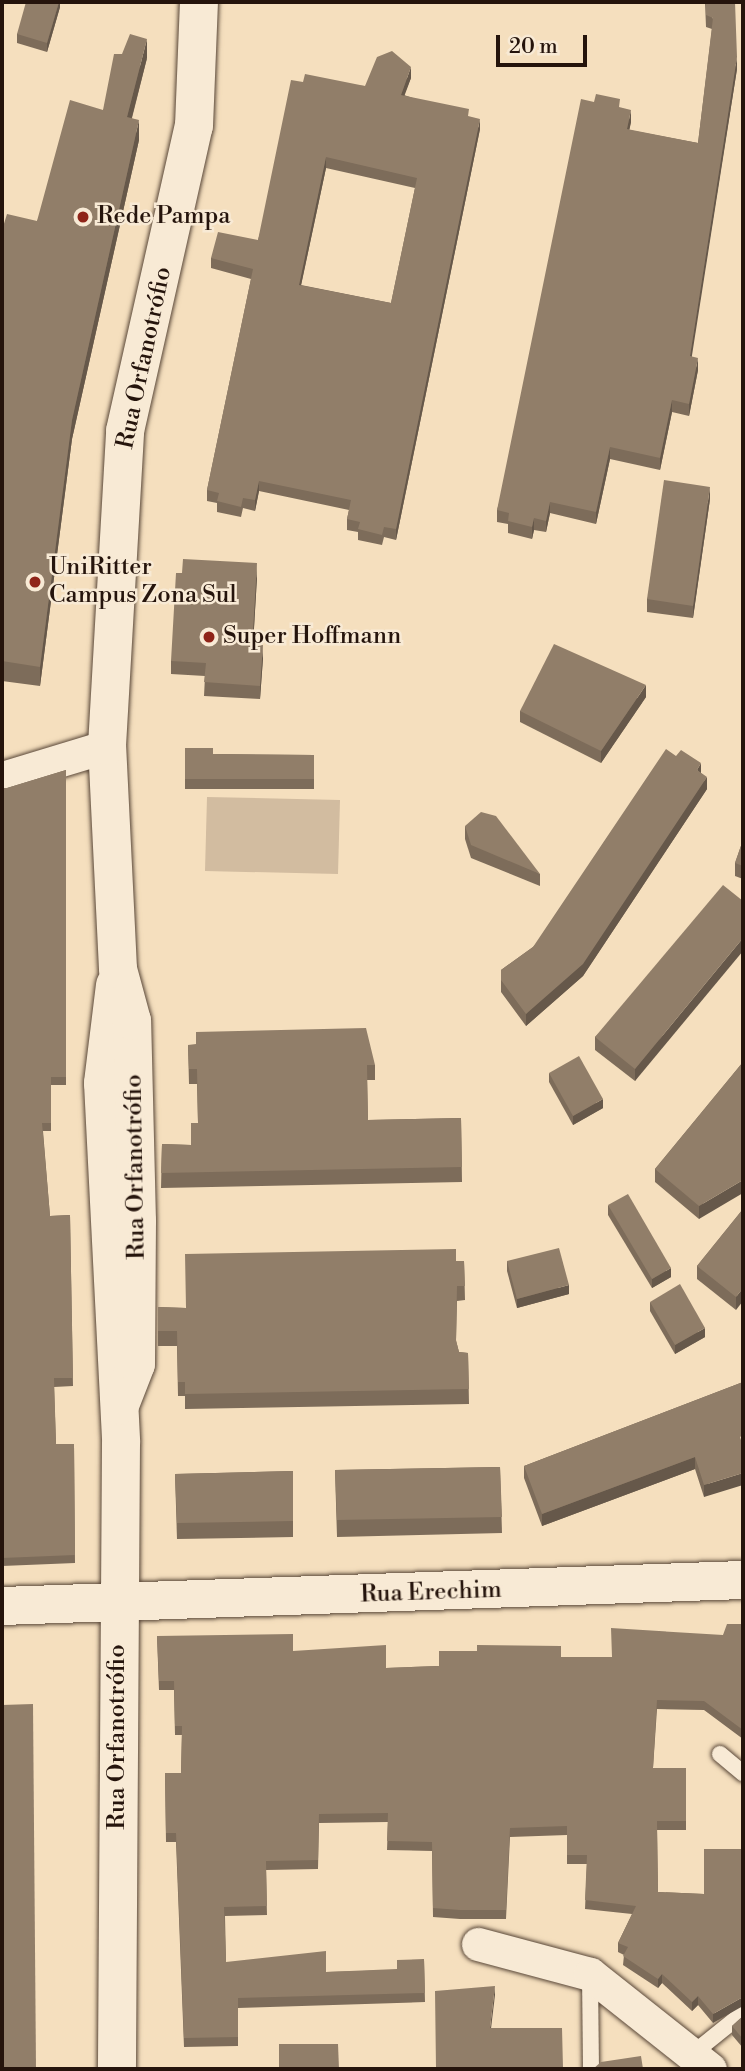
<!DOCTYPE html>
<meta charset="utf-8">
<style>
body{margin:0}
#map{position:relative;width:745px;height:2071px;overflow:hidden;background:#f5dfbe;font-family:"Libre Bodoni",serif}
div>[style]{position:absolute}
.green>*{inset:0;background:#d2bca0}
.roads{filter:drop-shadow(0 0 2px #594738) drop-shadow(0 0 2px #594738)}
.lane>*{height:16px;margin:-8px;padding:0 8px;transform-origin:8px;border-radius:8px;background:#f8ead5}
.street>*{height:33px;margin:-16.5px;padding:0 16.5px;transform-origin:16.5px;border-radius:16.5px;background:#f8ead5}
.secondary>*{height:38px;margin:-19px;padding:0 19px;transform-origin:19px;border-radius:19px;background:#f8ead5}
.wall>*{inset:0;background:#7d6c5a}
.shaded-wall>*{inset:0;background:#66584a}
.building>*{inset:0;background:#917e69}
.dots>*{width:19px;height:19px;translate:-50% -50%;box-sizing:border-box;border:4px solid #f8ead5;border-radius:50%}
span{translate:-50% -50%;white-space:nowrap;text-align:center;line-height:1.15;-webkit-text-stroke:5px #f8ead5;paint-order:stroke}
.poi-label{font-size:24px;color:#25140c}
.left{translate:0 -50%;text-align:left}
.street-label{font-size:24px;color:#25140c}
.frame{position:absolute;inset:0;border:4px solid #25140c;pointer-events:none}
.scale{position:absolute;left:496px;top:35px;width:91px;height:32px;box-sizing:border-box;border:4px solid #25140c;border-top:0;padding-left:9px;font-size:21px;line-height:24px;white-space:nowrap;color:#25140c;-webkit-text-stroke:5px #f8ead5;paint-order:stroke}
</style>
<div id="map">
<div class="green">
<i style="clip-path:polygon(207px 797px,340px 800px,338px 874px,205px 871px)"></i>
</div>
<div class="roads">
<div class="lane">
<i style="left:720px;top:1754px;width:30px;rotate:40deg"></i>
<i style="left:590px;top:1974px;width:95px;rotate:89.4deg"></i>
<i style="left:691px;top:2055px;width:67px;rotate:-38.9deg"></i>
</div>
<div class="street">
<i style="left:2px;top:778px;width:110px;rotate:-16.9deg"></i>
<i style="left:478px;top:1944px;width:116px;rotate:15deg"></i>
<i style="left:590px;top:1974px;width:153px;rotate:38.4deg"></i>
</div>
<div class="secondary">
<i style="left:115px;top:985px;width:99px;rotate:97deg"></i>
<i style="left:103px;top:1083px;width:360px;rotate:87.1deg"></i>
<i style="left:121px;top:1443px;width:626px;rotate:90.37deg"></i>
<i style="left:120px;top:1405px;width:44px;rotate:-68.7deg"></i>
<i style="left:136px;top:1364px;width:143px;rotate:-89.6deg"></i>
<i style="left:137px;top:1221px;width:200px;rotate:-91.4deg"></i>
<i style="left:132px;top:1021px;width:54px;rotate:-105.1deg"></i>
<i style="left:118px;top:969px;width:223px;rotate:-92.8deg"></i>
<i style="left:107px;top:746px;width:316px;rotate:-86.7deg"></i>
<i style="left:125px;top:431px;width:313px;rotate:-77.3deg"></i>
<i style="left:194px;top:126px;width:124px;rotate:-87.7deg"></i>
<i style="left:2px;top:1606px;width:741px;rotate:-2.01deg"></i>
</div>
</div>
<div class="wall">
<i style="clip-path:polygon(60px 2px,60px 7px,47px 52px,17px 43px,17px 34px)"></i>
<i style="clip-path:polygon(705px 2px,737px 69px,691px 356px,698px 370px,689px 416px,672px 412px,660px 470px,610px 459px,596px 524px,550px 513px,546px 532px,534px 530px,532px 539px,508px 533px,508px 524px,497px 522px,497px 510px,620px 108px,631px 122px,629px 130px,698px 143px,712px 29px,706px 27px)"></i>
<i style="clip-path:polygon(147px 58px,132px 118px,139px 140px,72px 439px,40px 686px,2px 681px,2px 230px,37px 221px,103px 110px)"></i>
<i style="clip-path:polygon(evenodd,411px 78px,404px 95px,469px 117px,480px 129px,396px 540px,384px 537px,382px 545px,358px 540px,358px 532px,347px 530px,347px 519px,349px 510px,259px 491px,255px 511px,243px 508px,241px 517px,217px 512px,217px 503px,207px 501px,207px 490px,251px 279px,211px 268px,211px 258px,258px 240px,303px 82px,365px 86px,411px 78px,326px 168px,415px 188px,391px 303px,301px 285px,326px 168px)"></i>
<i style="clip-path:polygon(710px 499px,693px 618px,647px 612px,647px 599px)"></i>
<i style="clip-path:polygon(257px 577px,253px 646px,263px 658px,260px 699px,204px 696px,205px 676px,171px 674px,171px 661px)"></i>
<i style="clip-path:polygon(646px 697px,601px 763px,520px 722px,520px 711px)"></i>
<i style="clip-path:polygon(185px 748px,213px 754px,314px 755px,314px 789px,185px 789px)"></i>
<i style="clip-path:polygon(66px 770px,66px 1085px,51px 1085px,51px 1131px,43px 1131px,50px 1216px,70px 1215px,73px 1386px,54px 1387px,56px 1444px,74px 1444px,75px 1563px,2px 1566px,2px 788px,7px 788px)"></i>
<i style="clip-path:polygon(701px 773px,707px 789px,583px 976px,526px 1026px,501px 992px,501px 970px,533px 947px)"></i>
<i style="clip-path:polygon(465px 826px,540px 874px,540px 886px,471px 858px,465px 839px)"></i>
<i style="clip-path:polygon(743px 840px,743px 879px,735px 876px,735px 863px)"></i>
<i style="clip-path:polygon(743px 901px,635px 1081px,595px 1050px,595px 1037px)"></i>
<i style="clip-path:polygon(188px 1045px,375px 1065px,375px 1080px,367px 1080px,368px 1120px,461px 1118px,462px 1182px,161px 1188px,162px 1144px,191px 1145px,198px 1123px,197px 1084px,189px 1084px)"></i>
<i style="clip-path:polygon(743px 1062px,699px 1219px,655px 1182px,655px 1169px)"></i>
<i style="clip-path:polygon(549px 1073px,603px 1108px,573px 1125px,549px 1082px)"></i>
<i style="clip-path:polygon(608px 1205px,671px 1277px,652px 1288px,608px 1215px)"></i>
<i style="clip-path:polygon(743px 1209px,736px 1310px,697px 1279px,697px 1266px)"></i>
<i style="clip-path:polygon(456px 1261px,464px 1261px,465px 1300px,457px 1301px,456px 1341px,459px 1352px,468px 1353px,469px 1404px,185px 1409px,185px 1396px,178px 1396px,177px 1346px,158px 1346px,158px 1307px,186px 1308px)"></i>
<i style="clip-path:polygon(507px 1261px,569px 1294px,517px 1308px,507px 1271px)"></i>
<i style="clip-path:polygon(650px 1302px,705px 1337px,675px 1354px,650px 1311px)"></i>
<i style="clip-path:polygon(743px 1382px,704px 1497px,695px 1469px,542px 1526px,524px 1478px,524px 1466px)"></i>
<i style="clip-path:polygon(500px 1467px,502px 1533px,337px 1537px,335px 1470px)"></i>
<i style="clip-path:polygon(293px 1471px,293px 1537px,177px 1539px,175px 1474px)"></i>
<i style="clip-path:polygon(743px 1624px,743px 1739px,704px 1710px,657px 1709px,653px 1768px,686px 1768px,686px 1830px,657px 1830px,658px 1892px,704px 1894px,743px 1849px,713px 2023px,698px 2005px,692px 2011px,662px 1983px,658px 1988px,623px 1965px,624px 1955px,618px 1952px,618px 1943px,632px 1914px,585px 1909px,587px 1864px,567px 1864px,567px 1835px,510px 1837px,506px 1919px,460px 1919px,433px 1917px,432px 1851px,387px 1850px,388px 1822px,319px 1823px,318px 1869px,266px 1870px,267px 1915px,225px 1916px,226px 1962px,326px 1972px,397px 1970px,424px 1959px,425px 2002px,238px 2008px,238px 2046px,184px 2047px,176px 1842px,166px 1842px,165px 1773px,181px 1773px,182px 1735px,175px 1735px,174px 1690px,159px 1690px,157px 1636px,293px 1651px,386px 1668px,439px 1666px,561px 1657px,612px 1657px,723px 1635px)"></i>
<i style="clip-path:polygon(743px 2016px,743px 2048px,732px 2035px,732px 2026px)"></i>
</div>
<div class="shaded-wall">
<i style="clip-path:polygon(59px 2px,60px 2px,60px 7px,47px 52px,47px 43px)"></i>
<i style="clip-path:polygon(147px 39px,147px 58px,127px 136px,127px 117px)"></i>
<i style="clip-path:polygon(737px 57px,737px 69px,690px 368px,690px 356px)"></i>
<i style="clip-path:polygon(411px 67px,411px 78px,401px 105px,401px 95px)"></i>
<i style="clip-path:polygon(631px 110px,631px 122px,627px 141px,627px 129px)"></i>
<i style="clip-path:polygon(480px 119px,480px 129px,396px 540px,396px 529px)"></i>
<i style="clip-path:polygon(139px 120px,139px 140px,72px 439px,40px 686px,40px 667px,72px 420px)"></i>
<i style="clip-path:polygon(326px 157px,326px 168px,299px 295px,299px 285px)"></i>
<i style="clip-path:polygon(698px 358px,698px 370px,689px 416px,689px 404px)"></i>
<i style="clip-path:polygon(672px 400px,672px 412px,660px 470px,660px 458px)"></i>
<i style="clip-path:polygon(610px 447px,610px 459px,596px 524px,596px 512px)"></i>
<i style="clip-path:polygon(259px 481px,259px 491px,255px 511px,255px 500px)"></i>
<i style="clip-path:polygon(710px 487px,710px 499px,693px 618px,693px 606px)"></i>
<i style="clip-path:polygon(550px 502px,550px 513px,546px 532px,546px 521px)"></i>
<i style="clip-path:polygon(534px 518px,534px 530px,532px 539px,532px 527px)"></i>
<i style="clip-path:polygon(257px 563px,257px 577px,252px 660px,252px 647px)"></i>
<i style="clip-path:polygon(263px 645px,263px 658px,260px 699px,260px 686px)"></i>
<i style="clip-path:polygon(646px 685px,646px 697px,601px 763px,601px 751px)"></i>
<i style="clip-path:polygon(701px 763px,701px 775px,697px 770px)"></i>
<i style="clip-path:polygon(707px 777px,707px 789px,583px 976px,526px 1026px,526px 1014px)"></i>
<i style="clip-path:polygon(743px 938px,743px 951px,635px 1081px,635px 1069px)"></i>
<i style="clip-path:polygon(603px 1099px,603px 1108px,573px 1125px,573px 1116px)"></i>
<i style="clip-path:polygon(743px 1180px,743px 1193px,699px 1219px,699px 1206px)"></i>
<i style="clip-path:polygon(671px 1268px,671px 1277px,652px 1288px,652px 1279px)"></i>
<i style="clip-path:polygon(569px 1285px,569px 1294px,517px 1308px,517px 1299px)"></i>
<i style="clip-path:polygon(743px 1288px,743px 1301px,736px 1310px,736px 1297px)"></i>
<i style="clip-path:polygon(705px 1328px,705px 1337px,675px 1354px,675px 1345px)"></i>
<i style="clip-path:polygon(695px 1457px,695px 1469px,542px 1526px,542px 1514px)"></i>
<i style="clip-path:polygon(743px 1473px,743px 1485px,704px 1497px,704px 1485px)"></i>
<i style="clip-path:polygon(662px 1974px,662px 1983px,658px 1988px,658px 1979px)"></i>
<i style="clip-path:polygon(495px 1986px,495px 1995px,490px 2037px,490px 2028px)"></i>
<i style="clip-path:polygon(698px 1996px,698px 2005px,692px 2011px,692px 2002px)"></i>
<i style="clip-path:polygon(743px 1997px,743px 2006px,713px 2023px,713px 2014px)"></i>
</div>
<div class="building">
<i style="clip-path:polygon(26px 2px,59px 2px,47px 43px,17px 34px)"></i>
<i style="clip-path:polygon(706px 2px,735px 2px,737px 57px,690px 356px,698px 358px,689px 404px,672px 400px,660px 458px,610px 447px,596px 512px,550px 502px,546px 521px,534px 518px,532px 527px,508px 521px,509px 513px,497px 510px,581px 99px,594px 102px,596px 94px,620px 99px,619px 107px,631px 110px,627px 129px,698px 143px,713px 18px,706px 15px)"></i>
<i style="clip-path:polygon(130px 34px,147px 39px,127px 117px,139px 120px,72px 420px,40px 667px,2px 661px,2px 230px,7px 214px,37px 221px,70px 100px,103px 110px,114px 54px,122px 54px)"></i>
<i style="clip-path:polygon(evenodd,392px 51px,411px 67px,401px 95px,469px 109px,468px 116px,480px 119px,396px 529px,384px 527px,382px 535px,358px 529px,360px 522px,347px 519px,351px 500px,259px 481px,255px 500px,243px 498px,241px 507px,217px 501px,219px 493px,207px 490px,253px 269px,211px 258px,218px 232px,258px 240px,291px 80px,303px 82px,305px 74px,365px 86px,377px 57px,392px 51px,326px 157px,417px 178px,391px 303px,299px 285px,326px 157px)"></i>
<i style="clip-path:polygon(664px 480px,710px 487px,693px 606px,647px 599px)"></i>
<i style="clip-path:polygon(183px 559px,257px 563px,252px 647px,263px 645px,260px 686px,204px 682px,206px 663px,171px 661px,176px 573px,182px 573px)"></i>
<i style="clip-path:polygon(554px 644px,646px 685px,601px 751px,520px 711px)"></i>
<i style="clip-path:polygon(185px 748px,213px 748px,213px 754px,314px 755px,314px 779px,185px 779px)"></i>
<i style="clip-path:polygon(666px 749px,676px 756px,681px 750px,701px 763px,697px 770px,707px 777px,583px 964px,526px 1014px,501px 980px,501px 970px,533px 947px)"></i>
<i style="clip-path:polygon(66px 770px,66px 1077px,51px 1077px,51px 1123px,42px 1123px,50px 1216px,70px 1215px,73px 1378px,54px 1378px,56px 1444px,74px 1444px,75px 1555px,2px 1558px,2px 788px,7px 788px)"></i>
<i style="clip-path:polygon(481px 812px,496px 816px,540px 874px,471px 845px,465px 826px)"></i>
<i style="clip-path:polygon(743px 840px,743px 866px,735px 863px)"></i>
<i style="clip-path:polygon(723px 885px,743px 901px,743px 938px,635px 1069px,595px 1037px)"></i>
<i style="clip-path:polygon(366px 1028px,375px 1065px,367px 1065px,368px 1120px,461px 1118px,462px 1167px,161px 1173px,162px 1144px,191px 1145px,191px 1123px,198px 1123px,197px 1069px,189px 1069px,188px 1045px,196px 1044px,196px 1032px)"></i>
<i style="clip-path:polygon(579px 1056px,603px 1099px,573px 1116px,549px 1073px)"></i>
<i style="clip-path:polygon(743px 1062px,743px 1180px,699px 1206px,655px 1169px)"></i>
<i style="clip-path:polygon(628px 1194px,671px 1268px,652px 1279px,608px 1205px)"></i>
<i style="clip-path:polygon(743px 1209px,743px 1288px,736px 1297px,697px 1266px)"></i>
<i style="clip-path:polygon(559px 1248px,569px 1285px,517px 1299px,507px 1261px)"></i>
<i style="clip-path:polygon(456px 1249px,456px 1261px,464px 1261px,465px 1286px,457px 1286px,456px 1340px,459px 1352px,468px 1353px,469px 1389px,185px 1394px,185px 1382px,178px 1382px,177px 1331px,158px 1331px,158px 1307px,186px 1308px,185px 1254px)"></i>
<i style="clip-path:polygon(680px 1284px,705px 1328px,675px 1345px,650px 1302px)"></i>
<i style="clip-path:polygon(743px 1382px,743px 1435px,740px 1437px,743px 1446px,743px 1473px,704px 1485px,695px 1457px,542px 1514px,524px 1466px)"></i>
<i style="clip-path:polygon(500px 1467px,502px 1517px,337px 1520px,335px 1470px)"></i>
<i style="clip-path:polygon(293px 1471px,293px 1521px,177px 1523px,175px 1474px)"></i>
<i style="clip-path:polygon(727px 1624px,743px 1624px,743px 1730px,704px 1701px,657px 1700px,653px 1768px,686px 1768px,686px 1821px,657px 1821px,658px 1892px,704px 1894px,704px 1849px,743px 1849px,743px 1997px,713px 2014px,698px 1996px,692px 2002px,662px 1974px,658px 1979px,623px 1956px,628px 1947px,618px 1943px,636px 1906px,585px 1900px,587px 1855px,567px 1855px,567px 1826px,510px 1828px,506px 1910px,460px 1910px,433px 1908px,432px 1842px,387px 1841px,388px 1813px,319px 1814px,318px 1860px,266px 1861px,267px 1906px,224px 1907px,226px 1962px,326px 1951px,326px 1972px,397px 1969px,397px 1960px,424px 1959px,425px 1993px,238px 1998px,238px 2037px,184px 2038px,176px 1833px,166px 1833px,165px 1773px,181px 1773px,182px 1726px,175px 1726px,174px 1681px,159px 1681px,157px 1636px,293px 1634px,293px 1651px,386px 1645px,386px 1668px,439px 1666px,439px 1651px,477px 1651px,477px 1645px,561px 1646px,561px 1657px,612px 1657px,611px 1628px,723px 1635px)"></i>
<i style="clip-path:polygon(33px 1704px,36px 2069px,2px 2069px,2px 1705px)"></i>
<i style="clip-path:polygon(495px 1986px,490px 2028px,562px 2028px,563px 2068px,575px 2069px,436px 2069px,435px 1991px)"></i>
<i style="clip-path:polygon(743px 2016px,743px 2039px,732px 2026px)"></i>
<i style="clip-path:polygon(279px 2044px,338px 2044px,339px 2069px,279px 2069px)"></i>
<i style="clip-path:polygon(641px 2056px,643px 2069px,593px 2069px,601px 2062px)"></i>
</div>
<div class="dots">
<i style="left:83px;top:217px;background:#8f2418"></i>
<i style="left:35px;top:582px;background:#8f2418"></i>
<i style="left:209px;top:637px;background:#8f2418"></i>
</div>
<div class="poi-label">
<span class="left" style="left:97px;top:217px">Rede Pampa</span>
<span class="left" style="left:49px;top:582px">UniRitter<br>Campus Zona Sul</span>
<span class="left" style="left:223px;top:637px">Super Hoffmann</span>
</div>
<div class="street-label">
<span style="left:145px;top:358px;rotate:-78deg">Rua Orfanotrófio</span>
<span style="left:136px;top:1167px;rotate:-91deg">Rua Orfanotrófio</span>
<span style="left:431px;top:1593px;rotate:-2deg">Rua Erechim</span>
<span style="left:118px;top:1737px;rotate:-90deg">Rua Orfanotrófio</span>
</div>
<div class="frame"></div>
<div class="scale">20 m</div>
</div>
